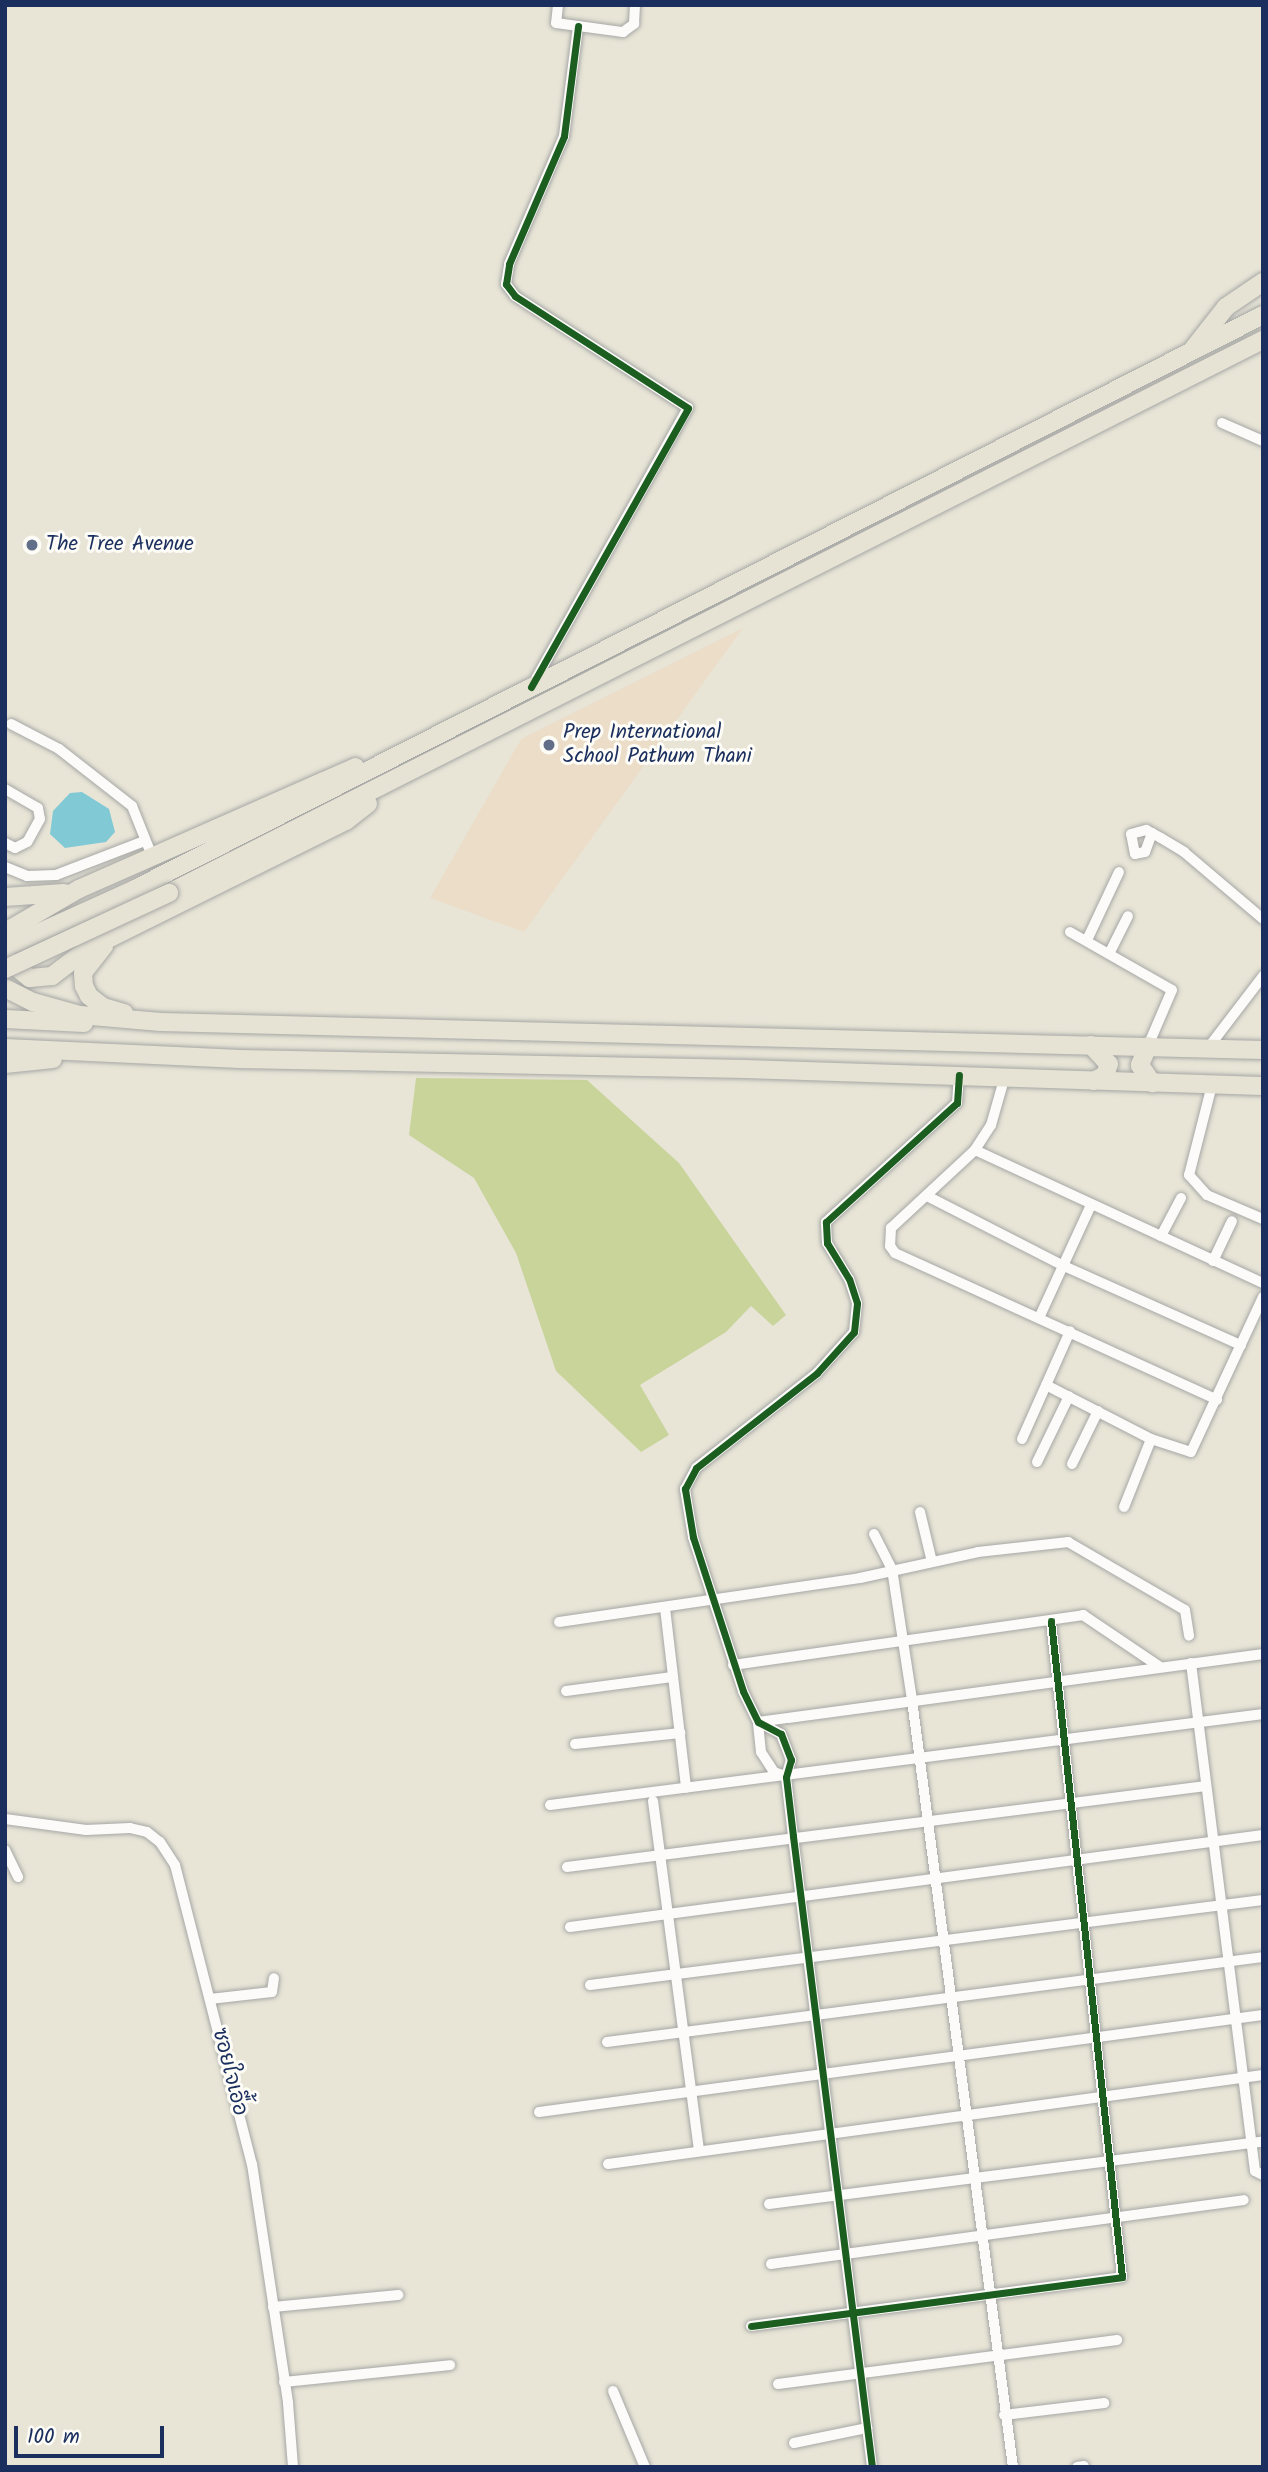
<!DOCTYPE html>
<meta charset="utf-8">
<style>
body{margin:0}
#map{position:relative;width:1268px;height:2472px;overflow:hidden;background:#e8e5d7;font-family:Kalam,"Playpen Sans Thai",sans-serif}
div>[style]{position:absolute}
.built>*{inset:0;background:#ebddc8}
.green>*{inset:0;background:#c9d49b}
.water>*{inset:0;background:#81c9d4}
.roads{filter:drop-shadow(0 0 2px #a6a7a5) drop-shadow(0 0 2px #a6a7a5)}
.minor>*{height:10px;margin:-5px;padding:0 5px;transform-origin:5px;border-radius:5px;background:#fcfbf9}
.primary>*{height:18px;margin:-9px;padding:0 9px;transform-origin:9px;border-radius:9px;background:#e6e2d4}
.bridges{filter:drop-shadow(0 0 2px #a6a7a5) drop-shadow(0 0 2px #a6a7a5)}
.primary-bridge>*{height:18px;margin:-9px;padding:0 9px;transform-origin:9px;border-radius:9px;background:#e6e2d4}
.cycleway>*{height:7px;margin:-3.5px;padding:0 3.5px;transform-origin:3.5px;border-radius:3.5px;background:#1b5e20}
.dots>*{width:19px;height:19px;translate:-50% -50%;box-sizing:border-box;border:4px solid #fdfcf7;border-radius:50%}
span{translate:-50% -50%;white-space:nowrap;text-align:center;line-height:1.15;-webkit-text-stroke:6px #fdfcf7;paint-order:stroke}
.poi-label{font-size:21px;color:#1b2f5e}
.left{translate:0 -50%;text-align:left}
.street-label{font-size:21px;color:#1b2f5e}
.frame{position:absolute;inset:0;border:7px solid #1b2f5e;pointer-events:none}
.scale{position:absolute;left:14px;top:2426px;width:150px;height:32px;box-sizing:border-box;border:4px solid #1b2f5e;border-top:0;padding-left:9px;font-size:21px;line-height:24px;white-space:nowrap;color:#1b2f5e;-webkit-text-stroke:5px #fdfcf7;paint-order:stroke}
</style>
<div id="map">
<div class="built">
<i style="clip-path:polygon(743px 628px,524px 932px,430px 898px,521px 739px)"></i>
</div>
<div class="green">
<i style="clip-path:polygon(416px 1078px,587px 1080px,679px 1163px,786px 1315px,773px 1326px,751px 1306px,726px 1332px,640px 1385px,669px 1435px,641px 1452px,556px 1371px,516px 1253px,474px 1178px,409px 1135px)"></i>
</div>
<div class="water">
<i style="clip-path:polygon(82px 792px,109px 809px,115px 832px,106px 842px,65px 848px,50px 834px,53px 811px,70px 793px)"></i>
</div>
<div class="roads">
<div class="minor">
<i style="left:558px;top:5px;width:18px;rotate:96deg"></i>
<i style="left:556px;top:23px;width:68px;rotate:7.7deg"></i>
<i style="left:623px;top:32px;width:14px;rotate:-36deg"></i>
<i style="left:634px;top:24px;width:19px;rotate:-87deg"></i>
<i style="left:1222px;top:423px;width:45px;rotate:23.7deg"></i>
<i style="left:533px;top:684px;width:317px;rotate:-60.7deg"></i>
<i style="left:688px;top:408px;width:206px;rotate:-147.1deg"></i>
<i style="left:515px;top:296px;width:15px;rotate:-127deg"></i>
<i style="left:506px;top:284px;width:20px;rotate:-81deg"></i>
<i style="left:509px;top:264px;width:139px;rotate:-66.7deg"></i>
<i style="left:564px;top:136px;width:111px;rotate:-82.7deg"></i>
<i style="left:11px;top:724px;width:54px;rotate:27.5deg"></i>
<i style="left:59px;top:749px;width:93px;rotate:38deg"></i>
<i style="left:132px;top:806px;width:54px;rotate:68.2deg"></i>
<i style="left:5px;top:789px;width:38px;rotate:30deg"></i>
<i style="left:38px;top:808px;width:11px;rotate:80deg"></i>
<i style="left:40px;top:819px;width:26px;rotate:119deg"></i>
<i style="left:27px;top:842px;width:13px;rotate:153deg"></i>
<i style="left:15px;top:848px;width:11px;rotate:-153deg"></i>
<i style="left:1152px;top:833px;width:20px;rotate:110deg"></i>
<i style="left:1145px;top:852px;width:10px;rotate:169deg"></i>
<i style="left:1135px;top:854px;width:20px;rotate:-101deg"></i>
<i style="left:1131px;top:834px;width:16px;rotate:-15deg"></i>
<i style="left:1146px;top:830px;width:7px;rotate:27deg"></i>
<i style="left:1152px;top:833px;width:10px;rotate:29deg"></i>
<i style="left:1161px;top:838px;width:27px;rotate:31deg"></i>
<i style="left:1184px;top:852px;width:104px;rotate:40.3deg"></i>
<i style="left:5px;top:867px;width:24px;rotate:22deg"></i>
<i style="left:27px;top:876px;width:29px;rotate:-2deg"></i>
<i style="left:56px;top:875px;width:92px;rotate:-21deg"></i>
<i style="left:1070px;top:932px;width:117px;rotate:29.6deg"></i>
<i style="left:1172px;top:990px;width:61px;rotate:113.2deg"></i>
<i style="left:1087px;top:940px;width:75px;rotate:-64.8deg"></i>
<i style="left:1110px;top:952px;width:40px;rotate:-63.4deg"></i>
<i style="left:1208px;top:1048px;width:91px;rotate:-52.6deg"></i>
<i style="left:1005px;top:1076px;width:51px;rotate:105.9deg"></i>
<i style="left:991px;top:1125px;width:30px;rotate:123deg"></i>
<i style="left:975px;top:1150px;width:115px;rotate:137.1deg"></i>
<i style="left:891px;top:1228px;width:18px;rotate:93deg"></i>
<i style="left:890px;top:1246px;width:9px;rotate:54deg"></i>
<i style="left:895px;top:1253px;width:354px;rotate:24.5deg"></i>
<i style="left:1212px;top:1085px;width:93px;rotate:104.3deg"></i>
<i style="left:1189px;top:1175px;width:27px;rotate:48deg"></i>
<i style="left:1207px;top:1195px;width:61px;rotate:23.2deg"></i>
<i style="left:975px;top:1150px;width:317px;rotate:24.8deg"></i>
<i style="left:927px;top:1196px;width:154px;rotate:27.1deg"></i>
<i style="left:1064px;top:1266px;width:194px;rotate:24.1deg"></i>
<i style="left:1161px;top:1236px;width:43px;rotate:-62.2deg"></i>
<i style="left:1213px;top:1261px;width:44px;rotate:-64.6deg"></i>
<i style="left:1039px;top:1318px;width:124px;rotate:-65.3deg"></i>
<i style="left:1046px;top:1385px;width:118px;rotate:27.2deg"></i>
<i style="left:1151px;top:1439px;width:42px;rotate:18deg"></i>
<i style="left:1191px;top:1452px;width:171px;rotate:-65.1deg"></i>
<i style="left:1022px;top:1439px;width:118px;rotate:-66deg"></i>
<i style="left:1037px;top:1462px;width:73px;rotate:-64.1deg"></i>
<i style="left:1072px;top:1464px;width:59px;rotate:-63.9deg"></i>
<i style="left:1124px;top:1507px;width:73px;rotate:-68.3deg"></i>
<i style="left:920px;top:1512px;width:51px;rotate:76.5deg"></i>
<i style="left:874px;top:1534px;width:39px;rotate:63deg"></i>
<i style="left:892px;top:1569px;width:133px;rotate:81.3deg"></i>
<i style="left:912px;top:1700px;width:774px;rotate:82.5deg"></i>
<i style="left:665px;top:1608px;width:181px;rotate:83.3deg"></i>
<i style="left:559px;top:1622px;width:304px;rotate:-8.3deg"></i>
<i style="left:860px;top:1578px;width:121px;rotate:-12.4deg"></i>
<i style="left:978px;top:1552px;width:91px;rotate:-6.3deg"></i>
<i style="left:1068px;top:1542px;width:135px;rotate:30.2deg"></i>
<i style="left:1185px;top:1610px;width:26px;rotate:81deg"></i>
<i style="left:1191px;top:1663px;width:512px;rotate:82.82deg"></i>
<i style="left:1255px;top:2171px;width:9px;rotate:27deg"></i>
<i style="left:733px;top:1665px;width:354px;rotate:-8.1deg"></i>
<i style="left:1083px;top:1615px;width:93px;rotate:34deg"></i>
<i style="left:566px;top:1691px;width:107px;rotate:-7.5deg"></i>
<i style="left:575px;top:1744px;width:106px;rotate:-6deg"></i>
<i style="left:785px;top:1776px;width:12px;rotate:-160deg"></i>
<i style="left:774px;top:1772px;width:24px;rotate:-123deg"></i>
<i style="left:761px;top:1752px;width:30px;rotate:-96deg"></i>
<i style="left:758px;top:1722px;width:510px;rotate:-7.67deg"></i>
<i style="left:653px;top:1801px;width:353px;rotate:82.5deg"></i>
<i style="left:550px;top:1805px;width:719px;rotate:-7.27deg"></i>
<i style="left:5px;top:1819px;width:82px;rotate:7.7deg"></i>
<i style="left:86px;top:1830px;width:44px;rotate:-2.6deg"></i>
<i style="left:130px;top:1828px;width:17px;rotate:13deg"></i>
<i style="left:147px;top:1832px;width:16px;rotate:38deg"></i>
<i style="left:160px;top:1842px;width:27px;rotate:57deg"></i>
<i style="left:175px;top:1865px;width:309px;rotate:75.6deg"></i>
<i style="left:252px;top:2164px;width:242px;rotate:81.4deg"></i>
<i style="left:288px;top:2403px;width:64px;rotate:85.5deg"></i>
<i style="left:5px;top:1850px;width:30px;rotate:64deg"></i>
<i style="left:567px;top:1867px;width:644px;rotate:-7.22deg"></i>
<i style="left:570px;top:1927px;width:699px;rotate:-7.56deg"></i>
<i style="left:590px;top:1985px;width:678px;rotate:-7.2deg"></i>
<i style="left:210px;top:1999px;width:62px;rotate:-6.4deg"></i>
<i style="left:272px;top:1992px;width:14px;rotate:-82deg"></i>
<i style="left:607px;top:2042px;width:661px;rotate:-7.38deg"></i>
<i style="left:539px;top:2112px;width:730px;rotate:-7.63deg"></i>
<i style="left:608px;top:2164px;width:661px;rotate:-7.74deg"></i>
<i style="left:769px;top:2204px;width:498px;rotate:-7.2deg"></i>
<i style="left:771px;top:2264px;width:477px;rotate:-7.7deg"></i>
<i style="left:273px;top:2307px;width:126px;rotate:-5.5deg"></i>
<i style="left:751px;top:2326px;width:374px;rotate:-7.5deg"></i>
<i style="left:1122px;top:2277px;width:660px;rotate:-96.18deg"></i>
<i style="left:284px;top:2382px;width:167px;rotate:-5.8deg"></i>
<i style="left:778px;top:2384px;width:342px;rotate:-7.4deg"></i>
<i style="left:613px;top:2391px;width:82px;rotate:67.2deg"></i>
<i style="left:1004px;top:2415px;width:101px;rotate:-6.8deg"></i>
<i style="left:794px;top:2443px;width:75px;rotate:-11.6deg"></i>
<i style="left:872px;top:2467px;width:636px;rotate:-97.14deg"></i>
<i style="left:793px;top:1836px;width:59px;rotate:-96.8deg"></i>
<i style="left:786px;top:1777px;width:18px;rotate:-74deg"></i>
<i style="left:791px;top:1760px;width:28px;rotate:-111deg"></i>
<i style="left:781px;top:1734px;width:26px;rotate:-152deg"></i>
<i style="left:758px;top:1722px;width:34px;rotate:-116deg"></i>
<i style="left:743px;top:1691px;width:162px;rotate:-108deg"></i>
<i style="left:693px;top:1537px;width:49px;rotate:-99.5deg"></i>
<i style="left:685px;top:1489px;width:24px;rotate:-62deg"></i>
<i style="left:696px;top:1468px;width:154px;rotate:-38.1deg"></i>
<i style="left:817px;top:1373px;width:55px;rotate:-47.9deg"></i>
<i style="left:854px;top:1332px;width:29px;rotate:-84deg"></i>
<i style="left:857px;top:1303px;width:25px;rotate:-108deg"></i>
<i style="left:849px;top:1279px;width:42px;rotate:-121.4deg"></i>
<i style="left:827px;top:1243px;width:21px;rotate:-93deg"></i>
<i style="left:826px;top:1222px;width:177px;rotate:-42.3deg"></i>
<i style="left:957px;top:1103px;width:28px;rotate:-86deg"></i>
<i style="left:1077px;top:2467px;width:7px;rotate:-8deg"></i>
</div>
<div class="primary">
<i style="left:1193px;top:349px;width:53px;rotate:-51.8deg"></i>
<i style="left:1226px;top:307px;width:45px;rotate:-34deg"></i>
<i style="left:169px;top:893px;width:1226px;rotate:-26.82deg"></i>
<i style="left:5px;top:897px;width:59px;rotate:-3.9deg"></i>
<i style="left:5px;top:932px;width:86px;rotate:-30.2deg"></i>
<i style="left:79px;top:889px;width:302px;rotate:-23.8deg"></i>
<i style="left:104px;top:946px;width:34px;rotate:128deg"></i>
<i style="left:83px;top:973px;width:13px;rotate:86deg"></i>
<i style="left:84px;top:986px;width:11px;rotate:63deg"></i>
<i style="left:89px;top:996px;width:18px;rotate:38deg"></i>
<i style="left:103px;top:1007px;width:22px;rotate:16deg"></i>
<i style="left:5px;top:948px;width:143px;rotate:-24.4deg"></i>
<i style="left:135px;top:889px;width:1266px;rotate:-26.97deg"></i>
<i style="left:5px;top:958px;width:32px;rotate:39deg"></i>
<i style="left:30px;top:978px;width:22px;rotate:-5deg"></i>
<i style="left:52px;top:976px;width:43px;rotate:-37.4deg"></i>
<i style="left:86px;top:950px;width:290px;rotate:-26.4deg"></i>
<i style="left:346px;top:821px;width:28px;rotate:-38deg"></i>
<i style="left:5px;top:988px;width:31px;rotate:27deg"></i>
<i style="left:33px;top:1002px;width:49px;rotate:15.5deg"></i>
<i style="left:80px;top:1015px;width:81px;rotate:4.9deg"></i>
<i style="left:161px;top:1022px;width:1102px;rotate:1.46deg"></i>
<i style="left:5px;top:1019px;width:79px;rotate:2.9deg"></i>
<i style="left:1091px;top:1045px;width:26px;rotate:47deg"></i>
<i style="left:1109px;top:1064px;width:12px;rotate:110deg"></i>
<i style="left:1105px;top:1075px;width:13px;rotate:153deg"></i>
<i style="left:1148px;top:1046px;width:21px;rotate:113deg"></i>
<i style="left:1140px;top:1065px;width:22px;rotate:56deg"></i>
<i style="left:5px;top:1048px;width:235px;rotate:2.7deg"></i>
<i style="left:240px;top:1059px;width:505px;rotate:1.13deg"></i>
<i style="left:745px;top:1069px;width:518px;rotate:1.88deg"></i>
<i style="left:5px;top:1064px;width:48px;rotate:-5.9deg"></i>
</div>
</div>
<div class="bridges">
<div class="primary-bridge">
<i style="left:5px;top:969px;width:181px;rotate:-24.9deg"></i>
</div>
</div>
<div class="cycleway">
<i style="left:531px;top:687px;width:320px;rotate:-60.6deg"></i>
<i style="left:688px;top:408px;width:206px;rotate:-147.1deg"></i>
<i style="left:515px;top:296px;width:15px;rotate:-127deg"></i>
<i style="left:506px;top:284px;width:20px;rotate:-81deg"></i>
<i style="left:509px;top:264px;width:139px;rotate:-66.7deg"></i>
<i style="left:564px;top:136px;width:111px;rotate:-82.7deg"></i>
<i style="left:751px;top:2326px;width:374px;rotate:-7.5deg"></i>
<i style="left:1122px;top:2277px;width:660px;rotate:-96.18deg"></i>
<i style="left:872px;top:2467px;width:636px;rotate:-97.14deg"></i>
<i style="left:793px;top:1836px;width:59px;rotate:-96.8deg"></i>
<i style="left:786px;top:1777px;width:18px;rotate:-74deg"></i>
<i style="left:791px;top:1760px;width:28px;rotate:-111deg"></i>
<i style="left:781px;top:1734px;width:26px;rotate:-152deg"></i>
<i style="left:758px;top:1722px;width:34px;rotate:-116deg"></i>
<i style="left:743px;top:1691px;width:162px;rotate:-108deg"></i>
<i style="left:693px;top:1537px;width:49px;rotate:-99.5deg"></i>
<i style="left:685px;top:1489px;width:24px;rotate:-62deg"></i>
<i style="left:696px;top:1468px;width:154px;rotate:-38.1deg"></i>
<i style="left:817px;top:1373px;width:55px;rotate:-47.9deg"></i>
<i style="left:854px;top:1332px;width:29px;rotate:-84deg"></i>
<i style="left:857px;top:1303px;width:25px;rotate:-108deg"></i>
<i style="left:849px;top:1279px;width:42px;rotate:-121.4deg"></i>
<i style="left:827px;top:1243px;width:21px;rotate:-93deg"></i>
<i style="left:826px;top:1222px;width:177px;rotate:-42.3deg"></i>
<i style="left:957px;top:1103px;width:28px;rotate:-86deg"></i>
</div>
<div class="dots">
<i style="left:32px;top:545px;background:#636f88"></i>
<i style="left:549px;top:745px;background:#636f88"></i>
</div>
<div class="poi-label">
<span class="left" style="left:46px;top:545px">The Tree Avenue</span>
<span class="left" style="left:563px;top:745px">Prep International<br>School Pathum Thani</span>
</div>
<div class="street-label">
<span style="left:229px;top:2072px;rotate:76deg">ซอยใจเอื้อ</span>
</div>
<div class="frame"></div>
<div class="scale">100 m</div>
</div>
